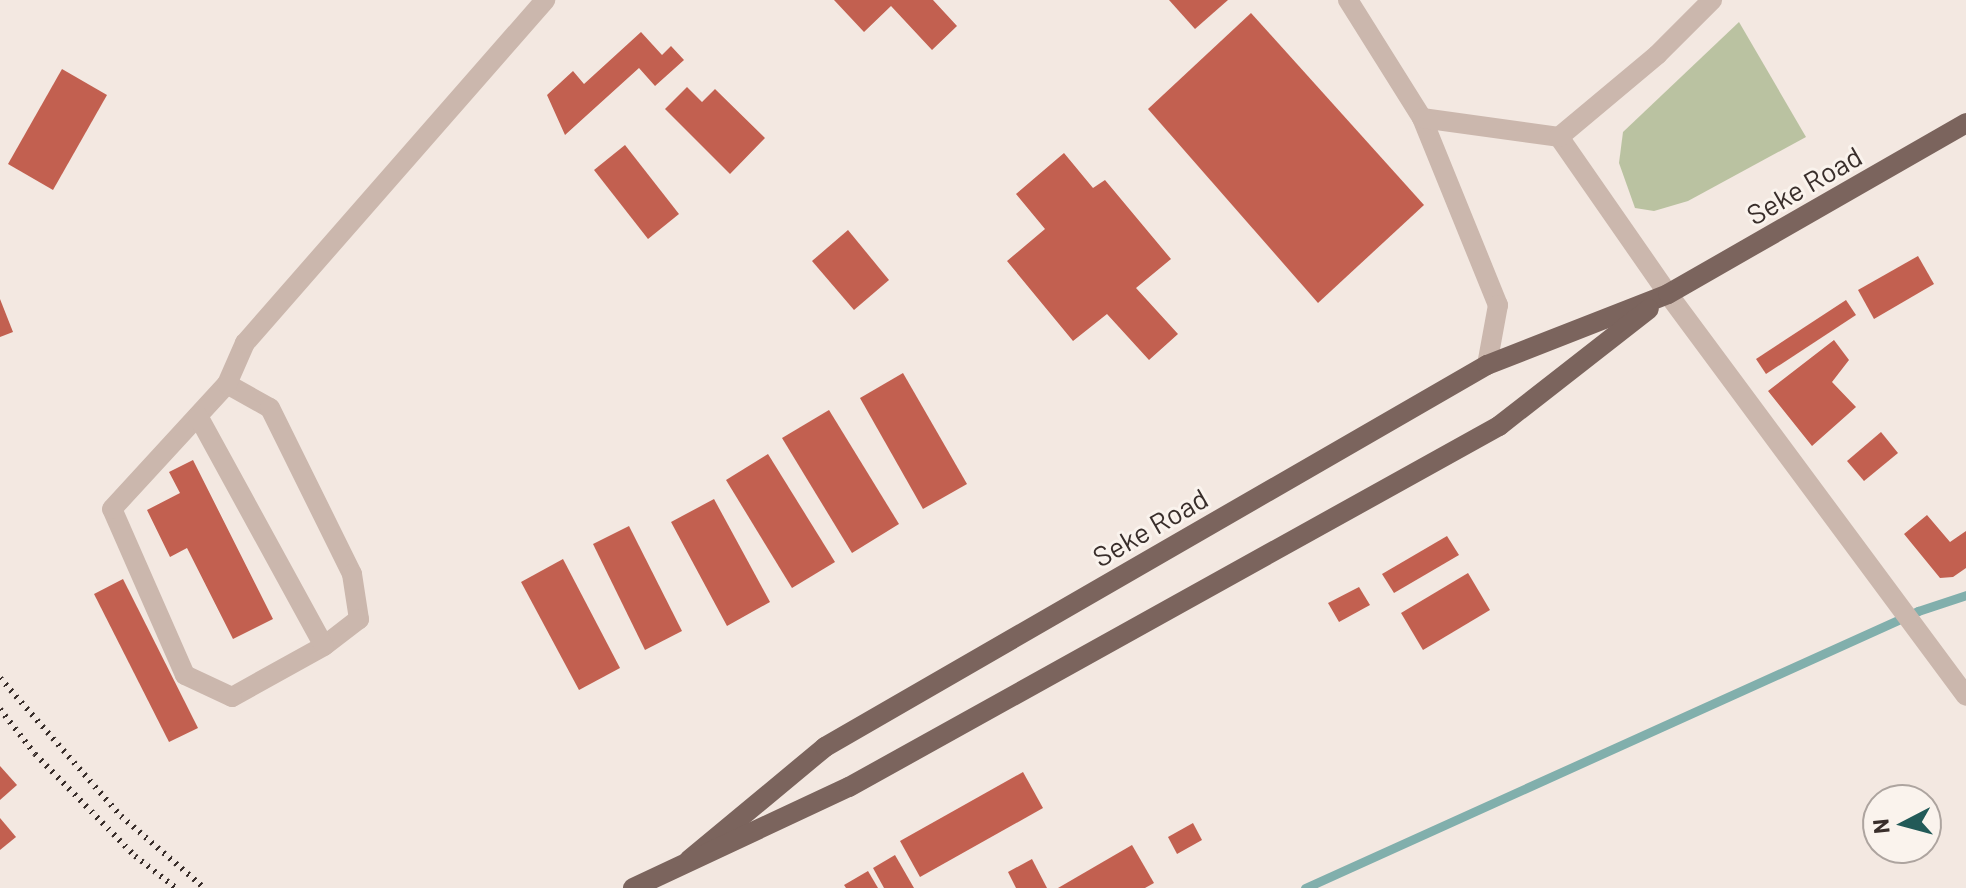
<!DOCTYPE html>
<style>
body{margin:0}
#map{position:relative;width:1966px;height:888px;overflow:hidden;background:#f3e8e1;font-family:Barlow,sans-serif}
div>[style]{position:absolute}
.green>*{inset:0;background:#bac2a1}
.stream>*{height:9px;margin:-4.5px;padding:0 4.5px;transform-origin:4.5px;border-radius:4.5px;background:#81afac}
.building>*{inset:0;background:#c26050}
.minor>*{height:20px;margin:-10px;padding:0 10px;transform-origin:10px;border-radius:10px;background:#cbb7ad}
.major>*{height:20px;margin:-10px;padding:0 10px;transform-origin:10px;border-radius:10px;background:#7b645d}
.rail>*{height:6px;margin-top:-3px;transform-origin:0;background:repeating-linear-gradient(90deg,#392e2b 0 2px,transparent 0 8px)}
span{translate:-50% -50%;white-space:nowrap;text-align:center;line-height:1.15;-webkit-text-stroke:6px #faf3ed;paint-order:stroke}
.street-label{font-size:28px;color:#392e2b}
.north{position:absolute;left:1862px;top:784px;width:80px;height:80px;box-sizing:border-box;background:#faf3ed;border:2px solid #ada49f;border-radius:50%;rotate:264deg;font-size:22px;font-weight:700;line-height:32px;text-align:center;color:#392e2b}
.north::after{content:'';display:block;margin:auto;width:28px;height:36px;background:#225a58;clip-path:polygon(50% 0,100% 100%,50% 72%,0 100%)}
</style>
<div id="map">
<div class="green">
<i style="clip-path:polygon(1739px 22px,1806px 137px,1688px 201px,1654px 211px,1635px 208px,1619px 163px,1623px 132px)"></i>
</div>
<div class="stream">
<i style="left:1305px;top:888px;width:673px;rotate:-24.32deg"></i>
<i style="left:1918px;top:611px;width:51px;rotate:-18.4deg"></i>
</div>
<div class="building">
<i style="clip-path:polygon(834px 0,933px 0,957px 26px,932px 50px,891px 6px,864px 32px)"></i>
<i style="clip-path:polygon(1169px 0,1228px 0,1195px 29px)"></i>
<i style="clip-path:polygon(1251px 13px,1424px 205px,1318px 303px,1148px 109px)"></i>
<i style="clip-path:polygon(641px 32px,662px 55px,671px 46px,684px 60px,655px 86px,639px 68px,565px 135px,547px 95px,573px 71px,584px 84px)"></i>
<i style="clip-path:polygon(62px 69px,107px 95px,53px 190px,8px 164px)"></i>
<i style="clip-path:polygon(687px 87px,702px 102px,715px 89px,765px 138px,730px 174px,665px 109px)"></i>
<i style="clip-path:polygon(625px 145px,679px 214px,648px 239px,594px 170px)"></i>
<i style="clip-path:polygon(1064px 153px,1093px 188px,1105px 180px,1171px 259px,1136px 288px,1178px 334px,1149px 360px,1107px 314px,1073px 341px,1007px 261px,1045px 229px,1016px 194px)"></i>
<i style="clip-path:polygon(848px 230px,889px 280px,854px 310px,812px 261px)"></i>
<i style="clip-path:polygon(1918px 256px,1934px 284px,1874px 319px,1858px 290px)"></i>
<i style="clip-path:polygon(0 299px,13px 332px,0 337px)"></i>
<i style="clip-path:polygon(1846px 300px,1856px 315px,1766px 374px,1756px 359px)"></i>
<i style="clip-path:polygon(1834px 340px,1849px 360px,1832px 382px,1856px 407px,1812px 446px,1768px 391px)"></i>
<i style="clip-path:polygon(903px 373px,967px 484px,923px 509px,860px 398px)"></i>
<i style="clip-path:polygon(829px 410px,899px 524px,852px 553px,782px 438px)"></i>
<i style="clip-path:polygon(1881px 432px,1898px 453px,1864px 481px,1847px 461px)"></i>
<i style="clip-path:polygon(768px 454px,835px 562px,792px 588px,726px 480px)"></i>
<i style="clip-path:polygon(193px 460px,273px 619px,233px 639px,187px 548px,170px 557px,147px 510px,180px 493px,169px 472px)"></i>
<i style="clip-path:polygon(714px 499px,770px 602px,727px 626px,671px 522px)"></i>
<i style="clip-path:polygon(1927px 515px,1950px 542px,1966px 531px,1966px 568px,1953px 577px,1940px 578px,1904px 534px)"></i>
<i style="clip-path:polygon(629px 526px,682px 631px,645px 650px,593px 544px)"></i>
<i style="clip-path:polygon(1447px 536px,1459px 555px,1394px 593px,1382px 574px)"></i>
<i style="clip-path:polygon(563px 559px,620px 668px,579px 690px,521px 582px)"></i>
<i style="clip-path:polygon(1468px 573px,1490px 610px,1423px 650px,1401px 613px)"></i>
<i style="clip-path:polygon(123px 579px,198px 728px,169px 742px,94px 594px)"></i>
<i style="clip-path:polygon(1359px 587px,1370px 605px,1339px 622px,1328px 603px)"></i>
<i style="clip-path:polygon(0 766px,17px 785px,0 800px)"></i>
<i style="clip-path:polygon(1023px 772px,1043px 808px,920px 877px,900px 841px)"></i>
<i style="clip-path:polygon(0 818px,16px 837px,0 850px)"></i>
<i style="clip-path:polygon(1193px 823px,1202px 840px,1177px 854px,1168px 837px)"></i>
<i style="clip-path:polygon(1132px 845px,1154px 883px,1145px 888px,1058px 888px)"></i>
<i style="clip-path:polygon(895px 855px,914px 888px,884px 888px,873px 868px)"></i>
<i style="clip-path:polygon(1032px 859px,1047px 888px,1016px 888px,1008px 872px)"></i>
<i style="clip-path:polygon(868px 871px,878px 888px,846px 888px,844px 885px)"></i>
</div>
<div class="minor">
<i style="left:1348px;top:0;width:139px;rotate:57.9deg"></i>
<i style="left:1422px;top:118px;width:202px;rotate:67.9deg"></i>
<i style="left:1498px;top:305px;width:61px;rotate:100.4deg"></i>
<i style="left:1422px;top:118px;width:138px;rotate:7.9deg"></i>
<i style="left:1559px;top:137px;width:191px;rotate:55.2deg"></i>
<i style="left:1668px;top:294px;width:500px;rotate:53.45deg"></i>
<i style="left:1559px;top:137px;width:128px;rotate:-39.9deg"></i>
<i style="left:1657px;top:55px;width:78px;rotate:-45deg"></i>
<i style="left:227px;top:384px;width:49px;rotate:29.2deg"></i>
<i style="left:270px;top:408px;width:185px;rotate:63.7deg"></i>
<i style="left:352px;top:574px;width:46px;rotate:81.2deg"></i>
<i style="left:359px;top:619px;width:44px;rotate:142.4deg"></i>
<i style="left:324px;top:646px;width:105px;rotate:151deg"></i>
<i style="left:232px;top:697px;width:52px;rotate:-154.9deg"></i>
<i style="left:185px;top:675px;width:181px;rotate:-113.7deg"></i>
<i style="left:112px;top:509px;width:170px;rotate:-47.4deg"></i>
<i style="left:227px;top:384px;width:45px;rotate:-66.3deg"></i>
<i style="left:245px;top:343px;width:456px;rotate:-48.8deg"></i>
<i style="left:198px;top:416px;width:262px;rotate:61.3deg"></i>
</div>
<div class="major">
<i style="left:689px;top:860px;width:177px;rotate:-39.7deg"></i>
<i style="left:825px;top:747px;width:764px;rotate:-29.99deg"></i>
<i style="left:1487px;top:365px;width:194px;rotate:-21.4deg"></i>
<i style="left:1668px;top:294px;width:344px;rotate:-29.8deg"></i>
<i style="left:633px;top:888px;width:238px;rotate:-25.1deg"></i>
<i style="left:849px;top:787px;width:744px;rotate:-29.05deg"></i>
<i style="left:1499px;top:426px;width:190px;rotate:-38deg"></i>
</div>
<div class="rail">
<i style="left:0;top:678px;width:184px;rotate:48.8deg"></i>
<i style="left:121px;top:816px;width:110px;rotate:40.9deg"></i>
<i style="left:0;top:709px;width:57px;rotate:52.1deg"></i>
<i style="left:35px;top:754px;width:143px;rotate:45.6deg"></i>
<i style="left:135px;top:856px;width:52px;rotate:38deg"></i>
</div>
<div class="street-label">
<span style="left:1804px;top:185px;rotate:-30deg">Seke Road</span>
<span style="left:1150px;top:527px;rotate:-30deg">Seke Road</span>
</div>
<div class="north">N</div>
</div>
